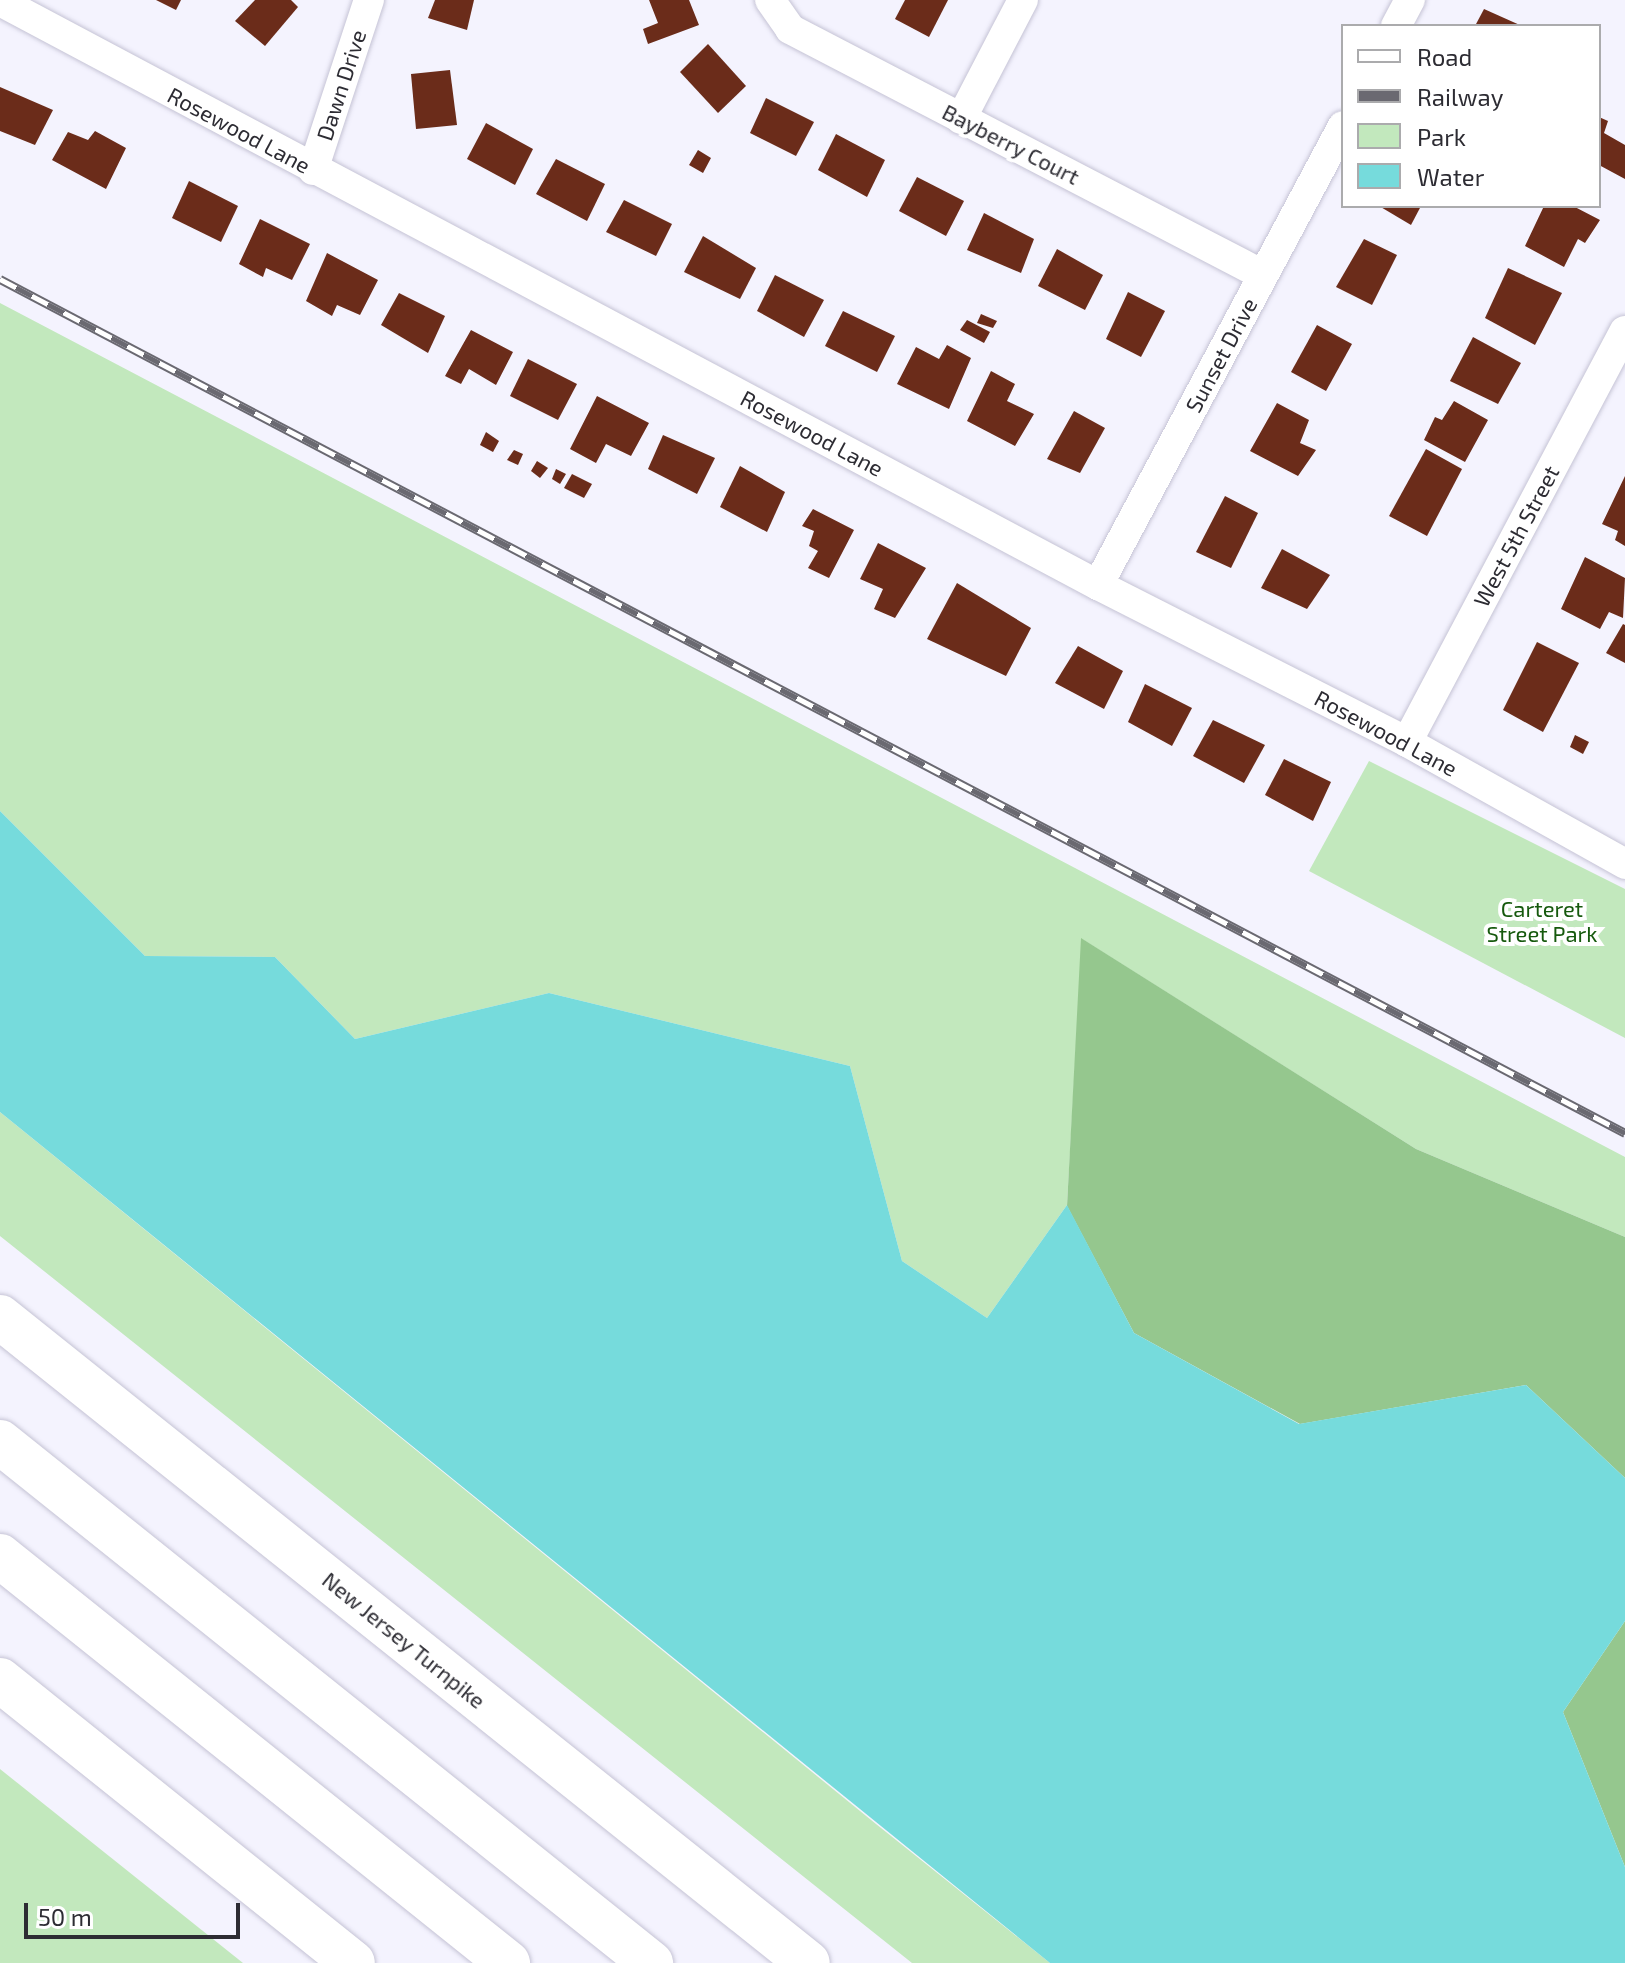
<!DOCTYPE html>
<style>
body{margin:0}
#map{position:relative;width:1625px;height:1963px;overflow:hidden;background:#f4f3fe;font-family:"Exo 2",sans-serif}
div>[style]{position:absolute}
.green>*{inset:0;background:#c2e8bd}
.forest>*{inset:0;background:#95c78e}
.water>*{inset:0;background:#76dbdc}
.building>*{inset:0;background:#6b2c1a}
.roads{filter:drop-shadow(0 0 2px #c5c3d5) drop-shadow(0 0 2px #c5c3d5)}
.minor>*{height:30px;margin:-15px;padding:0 15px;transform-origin:15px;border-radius:15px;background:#fff}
.highway>*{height:44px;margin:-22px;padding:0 22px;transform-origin:22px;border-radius:22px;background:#fff}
.rail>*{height:9px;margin-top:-4.5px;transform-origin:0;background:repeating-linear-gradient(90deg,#fff 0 18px,#6a6971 0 36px);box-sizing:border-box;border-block:2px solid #6a6971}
span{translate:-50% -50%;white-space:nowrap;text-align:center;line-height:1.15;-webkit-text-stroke:8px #fff;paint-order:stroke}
.street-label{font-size:22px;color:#2d2c33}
.park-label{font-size:22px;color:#16590d}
.legend{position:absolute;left:1341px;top:24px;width:260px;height:184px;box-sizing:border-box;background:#fff;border:2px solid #ababad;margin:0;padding:10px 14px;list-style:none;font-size:24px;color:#2d2c33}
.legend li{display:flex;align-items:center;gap:16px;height:40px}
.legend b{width:40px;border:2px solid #ababad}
.scale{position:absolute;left:24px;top:1903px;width:216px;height:36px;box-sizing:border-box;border:4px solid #2d2c33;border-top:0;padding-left:10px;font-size:24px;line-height:28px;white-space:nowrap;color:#2d2c33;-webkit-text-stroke:6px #fff;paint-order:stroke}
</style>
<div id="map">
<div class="green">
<i style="clip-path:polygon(0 303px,1625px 1157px,1625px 1237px,1416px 1149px,1082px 939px,1067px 1205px,987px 1318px,902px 1261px,850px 1066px,549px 993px,355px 1039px,275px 957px,145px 956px,0 811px)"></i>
<i style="clip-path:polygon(1369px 761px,1625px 889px,1625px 1038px,1309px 871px)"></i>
<i style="clip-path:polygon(0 1112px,876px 1824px,1050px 1963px,912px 1963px,0 1236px)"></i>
<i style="clip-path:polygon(0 1769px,243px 1963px,0 1963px)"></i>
</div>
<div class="forest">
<i style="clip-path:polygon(1081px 938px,1416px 1149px,1625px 1237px,1625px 1478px,1526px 1385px,1300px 1424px,1134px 1333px,1067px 1206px)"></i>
<i style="clip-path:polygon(1625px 1621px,1625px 1867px,1563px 1712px)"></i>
</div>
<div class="water">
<i style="clip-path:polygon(0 811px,145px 956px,275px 957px,355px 1039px,549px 993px,850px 1066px,902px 1261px,987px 1318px,1067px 1205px,1134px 1333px,1299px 1424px,1526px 1385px,1625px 1478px,1625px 1621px,1563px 1712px,1625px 1867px,1625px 1963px,1050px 1963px,0 1112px)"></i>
</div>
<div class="building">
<i style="clip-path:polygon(156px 0,181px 0,176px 10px)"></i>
<i style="clip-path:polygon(255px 0,291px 0,298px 7px,265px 46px,235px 21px)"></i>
<i style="clip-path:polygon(435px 0,474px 0,467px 30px,428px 18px)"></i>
<i style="clip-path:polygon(649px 0,689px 0,699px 25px,648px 44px,643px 29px,658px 23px)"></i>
<i style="clip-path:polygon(905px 0,948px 0,929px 37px,895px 19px)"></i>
<i style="clip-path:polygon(1484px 9px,1522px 26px,1475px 26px)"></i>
<i style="clip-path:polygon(708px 44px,746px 86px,718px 113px,680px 72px)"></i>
<i style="clip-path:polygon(450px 70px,457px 125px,416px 129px,411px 74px)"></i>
<i style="clip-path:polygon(0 87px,53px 110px,35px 145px,0 131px)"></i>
<i style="clip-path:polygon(766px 98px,814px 122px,796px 156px,750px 133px)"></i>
<i style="clip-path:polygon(1599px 117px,1608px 121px,1604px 133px,1625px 145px,1625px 179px,1599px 165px)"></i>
<i style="clip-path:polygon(486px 123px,533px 149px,515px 185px,467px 159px)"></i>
<i style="clip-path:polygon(95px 131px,126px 148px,106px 189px,52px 160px,68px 132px,88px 140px)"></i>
<i style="clip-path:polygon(836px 134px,885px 160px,867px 197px,818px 170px)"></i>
<i style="clip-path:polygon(698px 150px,711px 158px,703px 173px,689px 165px)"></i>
<i style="clip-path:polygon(556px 159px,605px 184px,587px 221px,536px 194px)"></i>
<i style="clip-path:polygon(917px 177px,964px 201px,946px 236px,899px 211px)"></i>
<i style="clip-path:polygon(189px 181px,238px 206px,221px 242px,172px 218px)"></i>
<i style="clip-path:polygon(624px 200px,672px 224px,656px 256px,606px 232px)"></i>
<i style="clip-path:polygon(1379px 206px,1421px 206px,1411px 225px)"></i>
<i style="clip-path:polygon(1544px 206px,1573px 206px,1600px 220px,1585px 243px,1578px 239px,1564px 267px,1525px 246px)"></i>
<i style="clip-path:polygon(984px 213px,1034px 239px,1021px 273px,967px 250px)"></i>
<i style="clip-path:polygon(260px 219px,310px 244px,292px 280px,266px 268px,263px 277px,239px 264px)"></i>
<i style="clip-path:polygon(703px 236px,756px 268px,740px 299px,684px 272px)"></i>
<i style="clip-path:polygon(1364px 239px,1397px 255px,1372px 305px,1336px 287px)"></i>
<i style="clip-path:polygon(1057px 249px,1103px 275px,1085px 310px,1038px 286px)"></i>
<i style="clip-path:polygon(327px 253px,378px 280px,360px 315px,337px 305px,332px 316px,306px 301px)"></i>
<i style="clip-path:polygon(1508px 268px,1562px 293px,1535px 345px,1485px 318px)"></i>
<i style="clip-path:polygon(775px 275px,824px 300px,804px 337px,757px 311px)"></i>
<i style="clip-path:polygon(1128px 292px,1165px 311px,1141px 357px,1106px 339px)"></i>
<i style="clip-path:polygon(399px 293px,445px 316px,428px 353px,381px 325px)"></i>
<i style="clip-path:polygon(843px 311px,895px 336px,877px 372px,825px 346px)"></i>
<i style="clip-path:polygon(981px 314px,997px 321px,993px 328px,977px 323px)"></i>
<i style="clip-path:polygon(967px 320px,990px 332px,984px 343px,960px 330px)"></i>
<i style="clip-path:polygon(1317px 325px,1352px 344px,1326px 391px,1291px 372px)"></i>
<i style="clip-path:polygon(471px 330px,513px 352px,496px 385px,469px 369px,461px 384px,445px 376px)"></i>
<i style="clip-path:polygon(1473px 337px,1521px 363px,1498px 404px,1450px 381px)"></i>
<i style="clip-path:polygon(947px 345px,971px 358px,949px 409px,897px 384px,916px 347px,939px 359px)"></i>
<i style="clip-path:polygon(528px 359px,577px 384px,558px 420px,510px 396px)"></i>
<i style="clip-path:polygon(991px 371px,1015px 384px,1007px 401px,1034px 414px,1015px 446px,967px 421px)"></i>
<i style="clip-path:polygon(597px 396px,649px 423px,631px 456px,606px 444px,596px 463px,570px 449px)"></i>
<i style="clip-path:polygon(1454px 401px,1488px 420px,1465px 462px,1424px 440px,1435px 417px,1442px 420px)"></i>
<i style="clip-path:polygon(1277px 403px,1309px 420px,1300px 443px,1316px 450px,1298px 476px,1250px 451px)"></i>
<i style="clip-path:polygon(1074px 411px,1105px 428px,1080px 473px,1047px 459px)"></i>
<i style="clip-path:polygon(486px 432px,499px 441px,493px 452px,480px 445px)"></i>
<i style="clip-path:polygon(663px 435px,715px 458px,697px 494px,648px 469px)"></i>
<i style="clip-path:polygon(1426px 449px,1462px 469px,1427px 536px,1389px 516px)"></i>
<i style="clip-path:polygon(514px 450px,523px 454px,518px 465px,507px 460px)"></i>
<i style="clip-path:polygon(537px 461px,548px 468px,540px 478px,531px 471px)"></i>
<i style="clip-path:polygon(740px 466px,785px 492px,767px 532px,720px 507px)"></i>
<i style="clip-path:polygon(556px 469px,566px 474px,560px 484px,552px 479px)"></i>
<i style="clip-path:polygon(572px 474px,592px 484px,584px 498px,564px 488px)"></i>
<i style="clip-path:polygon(1625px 476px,1625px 546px,1615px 540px,1618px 531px,1602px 524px)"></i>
<i style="clip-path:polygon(1225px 496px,1258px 513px,1231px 568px,1196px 552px)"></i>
<i style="clip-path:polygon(813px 509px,854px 530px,829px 578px,808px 568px,818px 551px,809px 546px,814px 531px,802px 526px)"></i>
<i style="clip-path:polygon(878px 543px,926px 568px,895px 618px,874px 609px,883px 589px,860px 579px)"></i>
<i style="clip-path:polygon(1282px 549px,1330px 575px,1307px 609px,1261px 588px)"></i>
<i style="clip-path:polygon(1585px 557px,1625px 578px,1623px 618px,1609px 612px,1600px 629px,1561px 609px)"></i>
<i style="clip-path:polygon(957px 583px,1031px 628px,1006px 676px,927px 639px)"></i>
<i style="clip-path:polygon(1623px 624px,1625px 625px,1625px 663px,1606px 653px)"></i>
<i style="clip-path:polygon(1537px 642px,1579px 663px,1543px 732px,1503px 710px)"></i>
<i style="clip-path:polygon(1078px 646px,1123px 671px,1104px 709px,1055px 683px)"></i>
<i style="clip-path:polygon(1145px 684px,1192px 708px,1172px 746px,1128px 722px)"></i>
<i style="clip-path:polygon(1213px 720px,1265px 745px,1244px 783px,1193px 756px)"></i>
<i style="clip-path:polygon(1575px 735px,1589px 742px,1583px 754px,1570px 747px)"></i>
<i style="clip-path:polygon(1284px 759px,1331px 782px,1313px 821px,1265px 795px)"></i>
</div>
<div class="roads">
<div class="minor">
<i style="left:770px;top:0;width:35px;rotate:55deg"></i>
<i style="left:790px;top:29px;width:533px;rotate:27.48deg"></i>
<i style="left:0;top:1px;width:1244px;rotate:28.01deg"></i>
<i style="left:1098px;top:585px;width:347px;rotate:26.9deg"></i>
<i style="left:1407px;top:742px;width:250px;rotate:29.2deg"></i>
<i style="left:1396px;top:26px;width:30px;rotate:-62deg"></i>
<i style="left:961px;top:119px;width:134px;rotate:-62.5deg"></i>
<i style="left:313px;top:170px;width:179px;rotate:-71.8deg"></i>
<i style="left:1098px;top:585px;width:520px;rotate:-61.91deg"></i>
<i style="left:1407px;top:742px;width:465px;rotate:-62.1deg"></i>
</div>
<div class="highway">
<i style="left:0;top:1317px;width:1034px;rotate:38.64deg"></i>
<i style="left:0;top:1442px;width:834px;rotate:38.67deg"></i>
<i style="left:0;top:1556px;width:651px;rotate:38.7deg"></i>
<i style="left:0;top:1680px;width:452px;rotate:38.7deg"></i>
</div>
</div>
<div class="rail">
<i style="left:0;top:279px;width:1836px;rotate:27.72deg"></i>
</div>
<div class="street-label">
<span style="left:341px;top:85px;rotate:-72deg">Dawn Drive</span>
<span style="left:239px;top:130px;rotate:28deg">Rosewood Lane</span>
<span style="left:1011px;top:144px;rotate:27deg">Bayberry Court</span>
<span style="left:1221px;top:355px;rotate:-62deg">Sunset Drive</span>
<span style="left:812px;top:433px;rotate:28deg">Rosewood Lane</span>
<span style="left:1516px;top:536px;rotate:-62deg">West 5th Street</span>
<span style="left:1386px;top:733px;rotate:28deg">Rosewood Lane</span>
<span style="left:404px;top:1640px;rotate:39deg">New Jersey Turnpike</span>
</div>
<div class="park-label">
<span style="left:1542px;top:921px">Carteret<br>Street Park</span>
</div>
<ul class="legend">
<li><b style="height:10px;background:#fff"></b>Road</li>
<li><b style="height:10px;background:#6a6971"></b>Railway</li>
<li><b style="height:22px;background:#c2e8bd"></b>Park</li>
<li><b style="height:22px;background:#76dbdc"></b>Water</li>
</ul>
<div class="scale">50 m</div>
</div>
